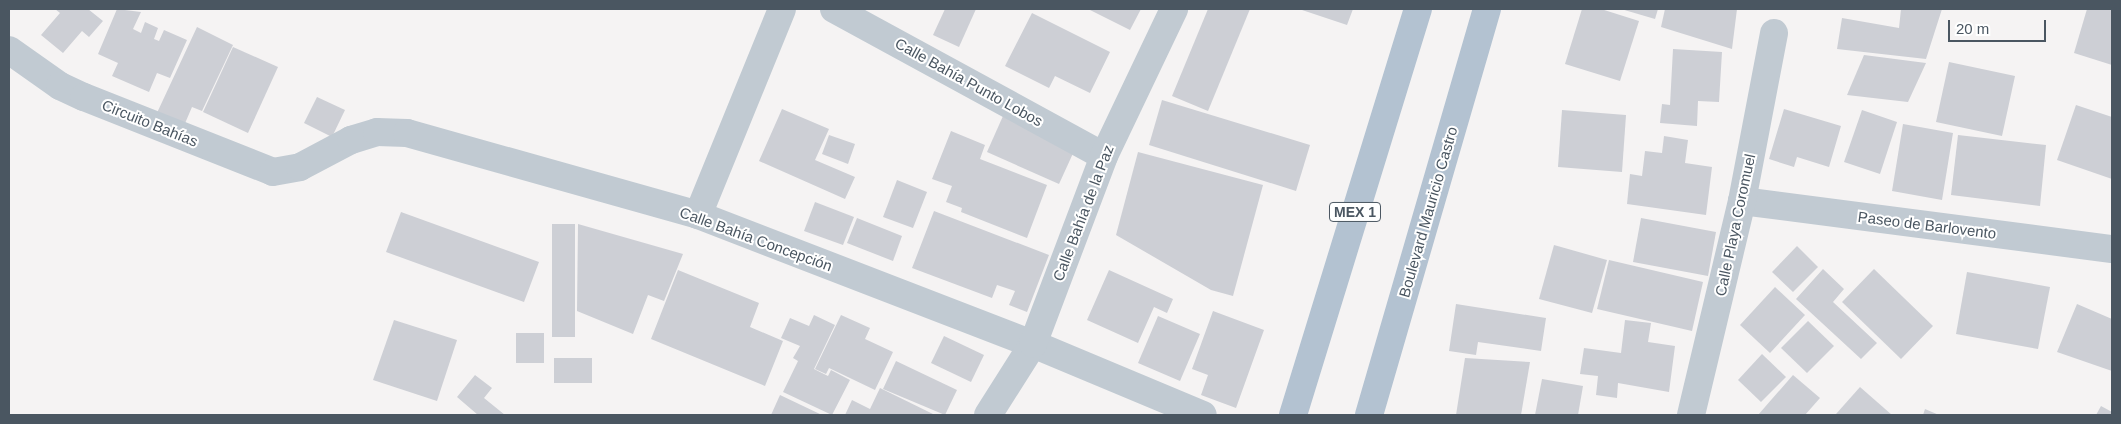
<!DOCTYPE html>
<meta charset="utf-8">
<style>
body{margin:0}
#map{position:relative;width:2121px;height:424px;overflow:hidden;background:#f5f3f3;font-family:Helvetica,sans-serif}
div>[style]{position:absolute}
.building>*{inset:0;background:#cdcfd5}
.street>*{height:28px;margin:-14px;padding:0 14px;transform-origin:14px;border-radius:14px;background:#c1cad2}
.primary>*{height:28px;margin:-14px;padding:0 14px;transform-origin:14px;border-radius:14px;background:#b3c2d1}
span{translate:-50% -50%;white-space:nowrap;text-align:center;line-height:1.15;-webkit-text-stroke:4px #fff;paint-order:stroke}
.shield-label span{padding:1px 4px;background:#fff;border:1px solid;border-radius:4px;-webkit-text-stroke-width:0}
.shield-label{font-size:14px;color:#4a5661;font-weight:700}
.street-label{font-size:15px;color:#4a5661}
.frame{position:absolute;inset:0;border:10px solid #4a5661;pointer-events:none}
.scale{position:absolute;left:1948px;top:20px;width:98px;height:22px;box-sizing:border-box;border:2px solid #4a5661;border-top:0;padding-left:6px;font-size:15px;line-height:18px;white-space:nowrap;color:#4a5661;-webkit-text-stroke:4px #fff;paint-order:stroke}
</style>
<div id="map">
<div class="building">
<i style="clip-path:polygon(55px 9px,88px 9px,103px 21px,89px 37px,82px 31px,63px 53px,41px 35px,60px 13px)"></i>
<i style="clip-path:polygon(117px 9px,141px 12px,133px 29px,141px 33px,145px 22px,158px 28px,154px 39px,159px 41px,164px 30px,187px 40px,170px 78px,157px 73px,149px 92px,112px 76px,118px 63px,98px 54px)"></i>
<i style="clip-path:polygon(945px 9px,976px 9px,959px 47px,933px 35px)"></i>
<i style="clip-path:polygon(1088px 9px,1141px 9px,1130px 30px)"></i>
<i style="clip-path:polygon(1208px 9px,1250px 9px,1208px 111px,1172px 96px)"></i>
<i style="clip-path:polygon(1299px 9px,1353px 9px,1347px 25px)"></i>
<i style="clip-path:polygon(1582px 9px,1601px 9px,1639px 21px,1620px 81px,1565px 64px)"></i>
<i style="clip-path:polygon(1621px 9px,1658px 9px,1655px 19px)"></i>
<i style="clip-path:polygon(1665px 9px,1737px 9px,1732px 49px,1661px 27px)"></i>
<i style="clip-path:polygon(1901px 9px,1942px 9px,1926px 59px,1837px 49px,1842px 18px,1899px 28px)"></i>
<i style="clip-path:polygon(2087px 9px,2112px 9px,2112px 65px,2074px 53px)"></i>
<i style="clip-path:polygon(1032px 13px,1110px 52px,1090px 93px,1055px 76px,1049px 88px,1005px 66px)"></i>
<i style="clip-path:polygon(197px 27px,233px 45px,202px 111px,192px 107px,183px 128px,156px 115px)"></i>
<i style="clip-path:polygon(233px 47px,278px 67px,248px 133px,203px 112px)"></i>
<i style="clip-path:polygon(1673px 49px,1722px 52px,1719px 102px,1698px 101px,1697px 126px,1660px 123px,1662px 104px,1670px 105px)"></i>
<i style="clip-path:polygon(1864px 55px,1926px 63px,1908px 102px,1847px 95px)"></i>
<i style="clip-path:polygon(1949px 62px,2015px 76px,2002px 136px,1936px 122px)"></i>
<i style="clip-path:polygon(317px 97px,345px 110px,332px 137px,304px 123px)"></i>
<i style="clip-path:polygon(1162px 100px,1310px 145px,1296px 191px,1149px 145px)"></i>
<i style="clip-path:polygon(2076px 105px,2112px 117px,2112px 179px,2057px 160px)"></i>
<i style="clip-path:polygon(782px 109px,829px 129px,815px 160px,855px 177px,845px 199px,759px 161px)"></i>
<i style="clip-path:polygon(1784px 109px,1841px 126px,1829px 167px,1797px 157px,1794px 167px,1769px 159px)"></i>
<i style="clip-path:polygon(1562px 110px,1626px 115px,1622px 172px,1558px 167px)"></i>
<i style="clip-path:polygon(1862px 110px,1897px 122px,1880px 174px,1844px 162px)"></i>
<i style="clip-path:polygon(1003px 116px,1075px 149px,1059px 184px,987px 152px)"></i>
<i style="clip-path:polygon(1903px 124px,1953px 133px,1942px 200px,1892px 191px)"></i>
<i style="clip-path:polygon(951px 131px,985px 145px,980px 159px,1047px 185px,1027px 238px,961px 212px,962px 208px,946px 202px,952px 186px,932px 179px)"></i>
<i style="clip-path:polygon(829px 135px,855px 144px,848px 164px,822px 154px)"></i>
<i style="clip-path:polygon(1958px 135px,2046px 145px,2040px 206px,1951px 195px)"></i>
<i style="clip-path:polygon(1664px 136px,1688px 140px,1685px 163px,1712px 167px,1706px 215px,1627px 204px,1630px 174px,1642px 176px,1645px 151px,1662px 153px)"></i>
<i style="clip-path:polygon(1138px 152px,1263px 185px,1233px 296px,1211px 290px,1116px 235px)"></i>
<i style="clip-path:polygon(897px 180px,927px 192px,913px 228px,883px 217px)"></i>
<i style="clip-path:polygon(815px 202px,854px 217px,843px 245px,804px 231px)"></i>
<i style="clip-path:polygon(934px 211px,1049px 255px,1027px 312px,1009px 305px,1015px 291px,997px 285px,992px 298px,912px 268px)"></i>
<i style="clip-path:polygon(401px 212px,539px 262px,524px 302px,386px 252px)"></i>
<i style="clip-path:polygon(857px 218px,902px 236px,893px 261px,847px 243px)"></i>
<i style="clip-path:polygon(1641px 218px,1716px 232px,1708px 276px,1633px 262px)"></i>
<i style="clip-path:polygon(552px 224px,575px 224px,575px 337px,552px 337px)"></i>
<i style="clip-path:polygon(578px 224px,683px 254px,664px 301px,648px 295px,633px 334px,577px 311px)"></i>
<i style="clip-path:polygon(1554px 245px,1607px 260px,1592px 313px,1539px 299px)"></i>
<i style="clip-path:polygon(1797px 246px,1818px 267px,1793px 292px,1772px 272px)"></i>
<i style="clip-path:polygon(1609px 260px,1703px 282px,1692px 331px,1597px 309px)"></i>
<i style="clip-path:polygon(1823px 269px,1844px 289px,1833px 302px,1877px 343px,1861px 359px,1796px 299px)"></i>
<i style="clip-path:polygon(1874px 269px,1933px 326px,1901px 359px,1842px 302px)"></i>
<i style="clip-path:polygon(678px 270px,759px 303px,750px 327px,783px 341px,765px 386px,651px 339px)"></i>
<i style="clip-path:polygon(1109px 270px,1173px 299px,1167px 313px,1154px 307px,1138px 343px,1087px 320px)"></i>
<i style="clip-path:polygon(1967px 272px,2050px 287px,2038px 349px,1956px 334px)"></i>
<i style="clip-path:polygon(1775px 287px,1805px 315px,1770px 353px,1740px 325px)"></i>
<i style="clip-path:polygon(1456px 304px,1546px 318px,1541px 351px,1478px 342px,1476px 355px,1449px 351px)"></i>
<i style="clip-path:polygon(2077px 304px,2112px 319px,2112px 371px,2057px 352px)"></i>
<i style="clip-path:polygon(1213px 311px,1264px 330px,1236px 408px,1201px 395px,1208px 375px,1192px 369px)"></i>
<i style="clip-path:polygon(814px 315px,835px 325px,814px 369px,828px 376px,831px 370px,850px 380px,832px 415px,783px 392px,798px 361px,793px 358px,800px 346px,781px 338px,790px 318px,809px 326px)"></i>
<i style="clip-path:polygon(841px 315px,870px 328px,865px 339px,893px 352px,875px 390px,829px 368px,826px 374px,815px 369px)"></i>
<i style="clip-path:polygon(1158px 316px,1200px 334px,1180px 381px,1138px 363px)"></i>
<i style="clip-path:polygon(394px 320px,457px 340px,437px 401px,373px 380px)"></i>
<i style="clip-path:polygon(1625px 320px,1651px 323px,1648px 342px,1675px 346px,1669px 392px,1618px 383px,1617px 398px,1596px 395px,1598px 376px,1580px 374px,1584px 348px,1621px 353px)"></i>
<i style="clip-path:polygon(1808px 321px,1834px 346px,1807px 373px,1781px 348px)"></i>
<i style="clip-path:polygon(516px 333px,544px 333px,544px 363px,516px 363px)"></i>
<i style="clip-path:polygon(944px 336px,984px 355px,971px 382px,931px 363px)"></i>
<i style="clip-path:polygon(1762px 354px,1786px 377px,1761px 402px,1738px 380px)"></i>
<i style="clip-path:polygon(554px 358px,592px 358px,592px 383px,554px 383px)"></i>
<i style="clip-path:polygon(1465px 358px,1530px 362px,1521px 415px,1456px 415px)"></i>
<i style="clip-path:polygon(896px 361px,957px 390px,945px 415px,883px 389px)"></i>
<i style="clip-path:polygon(475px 375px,492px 388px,484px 398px,505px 415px,478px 415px,457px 397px)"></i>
<i style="clip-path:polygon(1793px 375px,1820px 398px,1805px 415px,1758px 415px)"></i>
<i style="clip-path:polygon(1542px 379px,1583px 386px,1578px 415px,1535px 415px)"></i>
<i style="clip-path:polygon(1860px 387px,1892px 415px,1836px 414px)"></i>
<i style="clip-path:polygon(880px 388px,933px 414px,932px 415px,845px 415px,852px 400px,870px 409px)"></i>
<i style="clip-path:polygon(780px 395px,822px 415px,771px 415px)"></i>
<i style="clip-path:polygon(2101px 406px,2112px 412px,2112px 415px,2096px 415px)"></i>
<i style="clip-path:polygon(1925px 409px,1939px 415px,1923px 415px)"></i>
</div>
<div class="street">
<i style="left:834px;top:9px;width:307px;rotate:28.6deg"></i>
<i style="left:9px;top:50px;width:62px;rotate:35.2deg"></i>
<i style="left:60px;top:86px;width:26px;rotate:25deg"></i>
<i style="left:84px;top:97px;width:203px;rotate:21.6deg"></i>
<i style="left:273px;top:172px;width:27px;rotate:-10deg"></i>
<i style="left:300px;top:167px;width:58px;rotate:-27.9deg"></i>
<i style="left:351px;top:140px;width:27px;rotate:-17deg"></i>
<i style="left:377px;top:132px;width:30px;rotate:2deg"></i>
<i style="left:407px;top:133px;width:302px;rotate:15.7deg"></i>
<i style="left:698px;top:215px;width:359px;rotate:21.1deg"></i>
<i style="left:1033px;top:344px;width:184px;rotate:22.7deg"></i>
<i style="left:1742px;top:201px;width:373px;rotate:7.4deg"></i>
<i style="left:698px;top:215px;width:222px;rotate:-67.8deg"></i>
<i style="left:988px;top:415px;width:84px;rotate:-57.6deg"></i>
<i style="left:1033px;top:344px;width:201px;rotate:-69.3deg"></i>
<i style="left:1104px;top:156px;width:163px;rotate:-64.5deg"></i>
<i style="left:1691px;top:415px;width:220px;rotate:-76.6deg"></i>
<i style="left:1742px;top:201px;width:171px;rotate:-79.2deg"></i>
</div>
<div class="primary">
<i style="left:1293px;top:415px;width:425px;rotate:-72.9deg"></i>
<i style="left:1369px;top:415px;width:423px;rotate:-73.8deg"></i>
</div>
<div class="shield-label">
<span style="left:1355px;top:212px">MEX 1</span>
</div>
<div class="street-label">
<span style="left:969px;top:82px;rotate:29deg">Calle Bahía Punto Lobos</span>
<span style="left:150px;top:123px;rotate:22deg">Circuito Bahías</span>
<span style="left:1428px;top:212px;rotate:-74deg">Boulevard Mauricio Castro</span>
<span style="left:1083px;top:213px;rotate:-69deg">Calle Bahía de la Paz</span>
<span style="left:1735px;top:225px;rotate:-78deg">Calle Playa Coromuel</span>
<span style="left:1927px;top:225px;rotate:7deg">Paseo de Barlovento</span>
<span style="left:756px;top:239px;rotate:20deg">Calle Bahía Concepción</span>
</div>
<div class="frame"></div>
<div class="scale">20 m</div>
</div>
